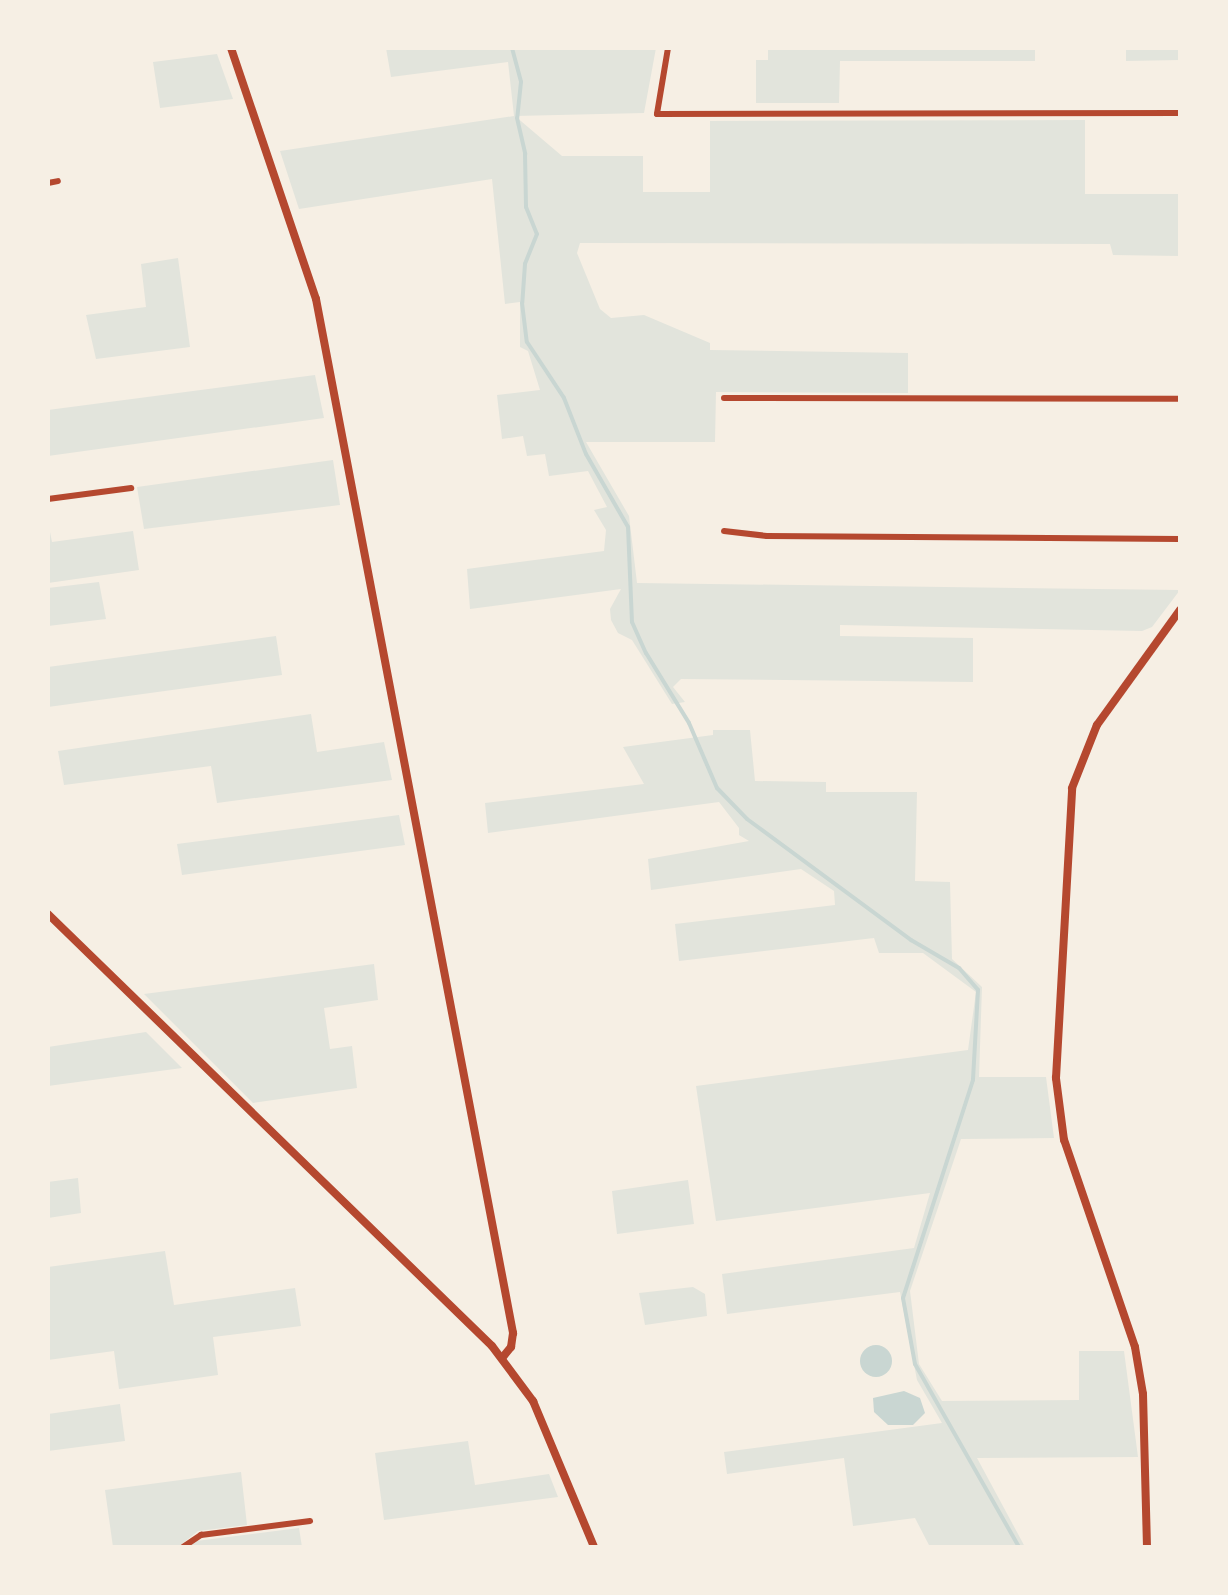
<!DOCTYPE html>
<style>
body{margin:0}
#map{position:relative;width:1228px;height:1595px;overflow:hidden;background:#f6efe4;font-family:"Noto Sans",sans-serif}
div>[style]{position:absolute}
.green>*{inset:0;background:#e2e4dc}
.water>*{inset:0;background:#c9d6d2}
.round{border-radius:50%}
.stream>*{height:4px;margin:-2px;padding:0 2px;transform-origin:2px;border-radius:2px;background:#c9d6d2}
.minor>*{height:6px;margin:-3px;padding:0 3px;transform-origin:3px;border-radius:3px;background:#b5482f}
.tertiary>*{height:8px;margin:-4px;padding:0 4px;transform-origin:4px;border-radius:4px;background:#b5482f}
span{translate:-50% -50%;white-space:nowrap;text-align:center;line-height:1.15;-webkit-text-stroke:6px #f6efe4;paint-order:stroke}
.frame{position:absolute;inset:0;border:50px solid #f6efe4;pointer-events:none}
</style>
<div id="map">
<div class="green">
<i style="clip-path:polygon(386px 48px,656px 48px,644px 113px,515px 116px,562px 156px,643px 156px,643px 192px,710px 192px,710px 121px,1085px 120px,1085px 194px,1180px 194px,1180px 256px,1113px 255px,1110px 244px,580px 243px,577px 253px,600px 309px,611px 318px,644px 315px,710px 343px,710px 350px,908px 353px,908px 393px,716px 392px,715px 442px,586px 442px,629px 516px,637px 583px,1180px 590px,1152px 627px,1142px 631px,840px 625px,840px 636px,973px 638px,973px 682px,681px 679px,673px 687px,685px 702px,672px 704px,632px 640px,618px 633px,611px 620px,610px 609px,621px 589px,470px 609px,467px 569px,604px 551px,606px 530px,594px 510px,607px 507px,588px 471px,549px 476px,545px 454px,527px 456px,523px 436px,502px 439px,497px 395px,540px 390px,528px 351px,520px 347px,520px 302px,505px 304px,492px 179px,299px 209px,280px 151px,514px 116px,508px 62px,391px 77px)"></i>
<i style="clip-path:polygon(768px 48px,1035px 48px,1035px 61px,840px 61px,839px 103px,756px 103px,756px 60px,768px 60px)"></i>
<i style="clip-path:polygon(1126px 48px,1180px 48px,1180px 60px,1126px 61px)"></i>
<i style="clip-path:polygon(217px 54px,233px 99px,160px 108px,153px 62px)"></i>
<i style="clip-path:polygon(178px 258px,190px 347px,96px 359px,86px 315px,146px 307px,141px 264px)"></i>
<i style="clip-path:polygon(315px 375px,324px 418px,48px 456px,48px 410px)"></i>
<i style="clip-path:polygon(333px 460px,340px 505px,144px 529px,137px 487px)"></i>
<i style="clip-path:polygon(48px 522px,52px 542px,133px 531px,139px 570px,48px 583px)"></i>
<i style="clip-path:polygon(99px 582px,106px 619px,48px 626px,48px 588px)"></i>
<i style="clip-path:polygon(276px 636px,282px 675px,48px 707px,48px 667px)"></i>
<i style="clip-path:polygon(311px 714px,317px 752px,384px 742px,392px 780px,217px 803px,211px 766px,64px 785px,58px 751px)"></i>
<i style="clip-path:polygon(713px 730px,750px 730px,755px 781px,826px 782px,826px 792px,917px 792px,915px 881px,950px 882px,952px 959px,982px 987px,979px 1077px,1046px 1077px,1054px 1138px,961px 1139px,910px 1291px,919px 1364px,942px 1401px,1079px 1400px,1079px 1351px,1124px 1351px,1138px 1457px,977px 1458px,1025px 1547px,930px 1547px,915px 1518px,853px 1526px,844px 1458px,727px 1474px,724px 1452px,942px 1423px,917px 1380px,900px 1292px,727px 1314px,722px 1274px,914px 1248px,930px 1193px,716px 1221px,696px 1086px,968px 1050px,976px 992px,923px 953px,879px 953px,874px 938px,679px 961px,675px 924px,835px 905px,834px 891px,801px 869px,651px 890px,648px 859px,749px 841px,739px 835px,739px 828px,719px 802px,488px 833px,485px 803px,644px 784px,623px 747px,713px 735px)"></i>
<i style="clip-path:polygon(399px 815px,405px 845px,182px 875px,177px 844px)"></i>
<i style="clip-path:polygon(374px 964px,378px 1000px,324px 1008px,330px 1049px,352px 1046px,357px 1088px,253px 1103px,144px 994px)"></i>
<i style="clip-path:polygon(146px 1032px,182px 1068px,48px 1086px,48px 1047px)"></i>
<i style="clip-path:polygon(78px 1178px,81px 1213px,48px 1218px,48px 1182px)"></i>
<i style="clip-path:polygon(688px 1180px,694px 1224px,617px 1234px,612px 1191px)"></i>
<i style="clip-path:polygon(165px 1251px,174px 1305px,295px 1288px,301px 1326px,213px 1337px,218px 1375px,119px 1389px,114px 1351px,48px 1360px,48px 1267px)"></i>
<i style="clip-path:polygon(693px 1287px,705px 1294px,707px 1316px,645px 1325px,639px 1293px)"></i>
<i style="clip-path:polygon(120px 1404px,125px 1441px,48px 1451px,48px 1414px)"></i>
<i style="clip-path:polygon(468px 1441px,475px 1485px,549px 1474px,558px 1497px,384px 1520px,375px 1453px)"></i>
<i style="clip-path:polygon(241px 1472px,247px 1525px,198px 1531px,178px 1547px,113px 1547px,105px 1490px)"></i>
<i style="clip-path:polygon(299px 1528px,302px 1547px,189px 1547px,196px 1541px)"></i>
</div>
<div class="water">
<i class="round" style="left:860px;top:1345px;width:32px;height:32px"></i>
<i style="clip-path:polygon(904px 1391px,920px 1398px,925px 1413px,913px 1425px,888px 1425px,874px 1412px,873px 1398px)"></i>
</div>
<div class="stream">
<i style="left:512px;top:48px;width:35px;rotate:75deg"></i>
<i style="left:521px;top:82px;width:36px;rotate:96deg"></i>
<i style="left:517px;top:118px;width:37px;rotate:77deg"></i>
<i style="left:525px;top:154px;width:53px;rotate:88.9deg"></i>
<i style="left:526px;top:207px;width:29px;rotate:68deg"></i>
<i style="left:537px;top:234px;width:32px;rotate:112deg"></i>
<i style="left:525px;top:264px;width:39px;rotate:94deg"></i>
<i style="left:522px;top:303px;width:39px;rotate:83deg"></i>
<i style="left:527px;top:342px;width:67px;rotate:56.5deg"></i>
<i style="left:564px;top:398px;width:60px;rotate:68.6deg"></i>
<i style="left:586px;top:454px;width:84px;rotate:60.1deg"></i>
<i style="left:628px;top:527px;width:95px;rotate:87.6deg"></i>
<i style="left:632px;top:622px;width:34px;rotate:66deg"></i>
<i style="left:646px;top:653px;width:82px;rotate:58.4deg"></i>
<i style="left:689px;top:723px;width:71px;rotate:66.7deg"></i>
<i style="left:717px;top:788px;width:43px;rotate:45.9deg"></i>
<i style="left:747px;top:819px;width:204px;rotate:36.4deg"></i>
<i style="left:911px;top:940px;width:56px;rotate:30.3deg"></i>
<i style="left:959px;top:968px;width:29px;rotate:49deg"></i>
<i style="left:978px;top:990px;width:90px;rotate:93.2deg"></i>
<i style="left:973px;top:1080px;width:229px;rotate:107.8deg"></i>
<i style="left:903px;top:1298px;width:67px;rotate:79.7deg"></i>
<i style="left:915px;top:1364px;width:210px;rotate:60.4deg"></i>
</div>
<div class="minor">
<i style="left:668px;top:48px;width:67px;rotate:99.5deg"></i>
<i style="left:657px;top:114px;width:523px;rotate:-0.11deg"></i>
<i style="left:48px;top:183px;width:10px;rotate:-11deg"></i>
<i style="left:724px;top:398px;width:456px;rotate:0.1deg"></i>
<i style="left:48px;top:499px;width:84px;rotate:-7.5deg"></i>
<i style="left:724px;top:531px;width:43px;rotate:6.6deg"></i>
<i style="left:767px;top:536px;width:413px;rotate:0.4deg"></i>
<i style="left:183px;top:1547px;width:22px;rotate:-34deg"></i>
<i style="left:201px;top:1535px;width:110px;rotate:-7.3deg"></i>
</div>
<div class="tertiary">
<i style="left:231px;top:48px;width:265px;rotate:71.3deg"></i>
<i style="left:316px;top:299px;width:1053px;rotate:79.21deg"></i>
<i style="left:513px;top:1333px;width:14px;rotate:98deg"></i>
<i style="left:511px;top:1347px;width:14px;rotate:129deg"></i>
<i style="left:48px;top:914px;width:619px;rotate:44.22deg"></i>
<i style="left:492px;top:1346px;width:69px;rotate:53.3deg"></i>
<i style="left:533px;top:1401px;width:158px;rotate:67.3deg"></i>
<i style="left:1147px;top:1547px;width:153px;rotate:-91.5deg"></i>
<i style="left:1143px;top:1394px;width:48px;rotate:-99.7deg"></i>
<i style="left:1135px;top:1347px;width:219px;rotate:-108.9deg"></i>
<i style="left:1064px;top:1140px;width:63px;rotate:-97.4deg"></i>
<i style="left:1056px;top:1078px;width:290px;rotate:-86.8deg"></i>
<i style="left:1072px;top:788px;width:68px;rotate:-68.4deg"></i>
<i style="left:1097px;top:725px;width:142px;rotate:-54.2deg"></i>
</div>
<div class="frame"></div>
</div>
